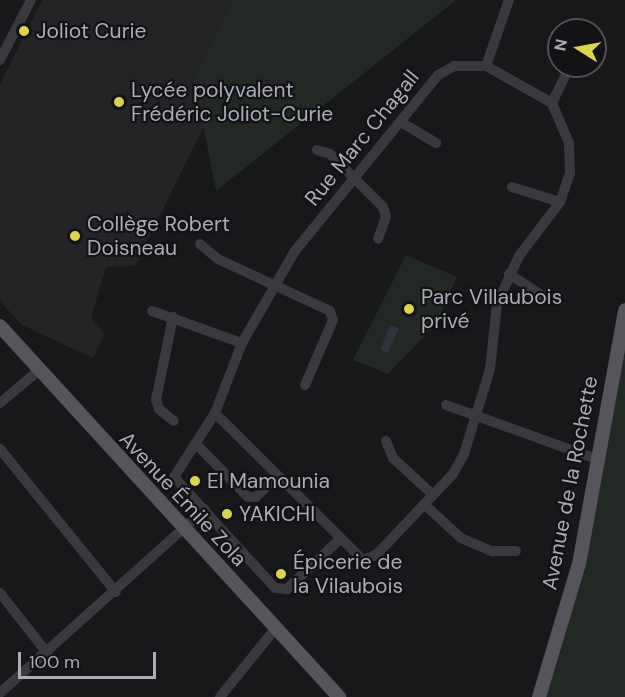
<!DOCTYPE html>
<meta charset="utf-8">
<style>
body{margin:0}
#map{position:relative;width:625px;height:697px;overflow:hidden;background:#181719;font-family:"DM Sans",sans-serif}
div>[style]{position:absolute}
.built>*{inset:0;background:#242426}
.green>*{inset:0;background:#222924}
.water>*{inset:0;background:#2f333c}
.minor>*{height:10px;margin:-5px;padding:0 5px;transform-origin:5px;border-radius:5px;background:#39393e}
.major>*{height:14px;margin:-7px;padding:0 7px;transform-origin:7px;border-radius:7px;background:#56555c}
.dots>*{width:16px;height:16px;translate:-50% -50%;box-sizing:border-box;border:3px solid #131214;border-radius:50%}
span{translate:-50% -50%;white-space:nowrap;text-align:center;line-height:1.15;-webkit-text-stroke:4.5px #131214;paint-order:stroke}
.poi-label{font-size:21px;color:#abacb7}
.left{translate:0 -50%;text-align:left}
.street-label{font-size:21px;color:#abacb7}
.north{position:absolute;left:547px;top:18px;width:60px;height:60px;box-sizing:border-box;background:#131214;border:2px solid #505055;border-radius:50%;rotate:281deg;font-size:16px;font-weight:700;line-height:24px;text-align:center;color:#abacb7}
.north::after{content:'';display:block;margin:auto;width:21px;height:27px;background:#dcd44c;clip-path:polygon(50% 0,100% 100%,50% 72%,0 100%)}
.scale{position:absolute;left:18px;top:652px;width:138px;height:27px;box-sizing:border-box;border:3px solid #abacb7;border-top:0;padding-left:8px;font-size:18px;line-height:21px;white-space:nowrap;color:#abacb7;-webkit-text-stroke:4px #131214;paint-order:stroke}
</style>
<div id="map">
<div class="built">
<i style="clip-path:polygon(42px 0,266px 0,135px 266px,106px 267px,91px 318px,105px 334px,93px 358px,22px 325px,0 301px,0 84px)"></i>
</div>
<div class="green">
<i style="clip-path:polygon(233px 0,456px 0,216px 191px,194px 79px)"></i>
<i style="clip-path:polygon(406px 255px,457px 277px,436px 324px,388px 374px,353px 360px)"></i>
<i style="clip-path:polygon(625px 339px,625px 697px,544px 697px)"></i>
</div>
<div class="water">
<i style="clip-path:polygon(390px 325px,399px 328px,388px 353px,380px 350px)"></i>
</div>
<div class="minor">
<i style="left:0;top:60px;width:68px;rotate:-62.7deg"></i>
<i style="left:454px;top:66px;width:32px"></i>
<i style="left:486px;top:66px;width:76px;rotate:29.3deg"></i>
<i style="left:552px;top:103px;width:43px;rotate:67deg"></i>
<i style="left:569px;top:143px;width:30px;rotate:88deg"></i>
<i style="left:570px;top:173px;width:31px;rotate:109deg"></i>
<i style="left:560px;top:202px;width:68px;rotate:127.2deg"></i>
<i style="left:519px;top:256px;width:53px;rotate:114.6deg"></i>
<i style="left:497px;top:304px;width:65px;rotate:96.1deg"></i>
<i style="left:490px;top:369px;width:89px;rotate:107deg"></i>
<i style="left:464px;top:454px;width:23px;rotate:119deg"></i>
<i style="left:453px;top:474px;width:112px;rotate:133.5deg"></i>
<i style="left:376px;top:555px;width:14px;rotate:159deg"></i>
<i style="left:363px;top:560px;width:209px;rotate:-135.2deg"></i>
<i style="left:215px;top:413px;width:75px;rotate:-68.9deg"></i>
<i style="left:242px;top:343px;width:106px;rotate:-60.1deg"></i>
<i style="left:295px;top:251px;width:227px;rotate:-50.9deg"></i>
<i style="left:438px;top:75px;width:18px;rotate:-29deg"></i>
<i style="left:486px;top:66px;width:70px;rotate:-70.8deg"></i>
<i style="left:552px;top:103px;width:41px;rotate:-64.1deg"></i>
<i style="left:401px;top:122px;width:41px;rotate:31deg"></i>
<i style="left:317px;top:150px;width:14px;rotate:17deg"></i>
<i style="left:330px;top:154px;width:75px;rotate:45deg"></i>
<i style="left:383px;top:207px;width:10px;rotate:73deg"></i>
<i style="left:386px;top:217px;width:23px;rotate:110deg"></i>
<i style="left:512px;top:187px;width:50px;rotate:17.4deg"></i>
<i style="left:200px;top:244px;width:23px;rotate:40deg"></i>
<i style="left:218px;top:259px;width:123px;rotate:24.9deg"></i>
<i style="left:330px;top:311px;width:9px;rotate:72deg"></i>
<i style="left:333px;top:320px;width:71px;rotate:113.3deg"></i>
<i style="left:509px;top:274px;width:44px;rotate:33deg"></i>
<i style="left:152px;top:311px;width:96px;rotate:19.6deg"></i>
<i style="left:173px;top:317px;width:85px;rotate:101.6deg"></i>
<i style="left:156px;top:400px;width:9px;rotate:72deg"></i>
<i style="left:159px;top:409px;width:19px;rotate:39deg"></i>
<i style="left:0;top:403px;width:51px;rotate:-40.2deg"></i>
<i style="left:446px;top:405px;width:160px;rotate:19.7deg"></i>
<i style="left:215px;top:413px;width:76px;rotate:122.6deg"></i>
<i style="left:174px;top:477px;width:150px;rotate:47.7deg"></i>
<i style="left:275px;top:588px;width:12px;rotate:5deg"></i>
<i style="left:287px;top:589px;width:70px;rotate:-43.3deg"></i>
<i style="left:386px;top:441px;width:18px;rotate:68deg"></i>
<i style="left:393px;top:458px;width:54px;rotate:42.8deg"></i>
<i style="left:198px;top:446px;width:71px;rotate:45.6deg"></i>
<i style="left:248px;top:497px;width:8px"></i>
<i style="left:256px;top:497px;width:30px;rotate:-45deg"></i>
<i style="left:0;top:449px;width:184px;rotate:51deg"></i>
<i style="left:424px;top:504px;width:50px;rotate:42.6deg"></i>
<i style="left:461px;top:538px;width:34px;rotate:23deg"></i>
<i style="left:492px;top:551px;width:24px"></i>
<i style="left:0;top:593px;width:78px;rotate:51.8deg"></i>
<i style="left:0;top:693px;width:275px;rotate:-41.9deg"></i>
<i style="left:220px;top:697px;width:87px;rotate:-51deg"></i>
</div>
<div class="major">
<i style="left:0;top:326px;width:503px;rotate:47.58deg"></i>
<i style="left:539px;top:697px;width:139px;rotate:-73.3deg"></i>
<i style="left:579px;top:564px;width:258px;rotate:-79.7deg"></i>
</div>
<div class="dots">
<i style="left:24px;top:31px;background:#dcd44c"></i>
<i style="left:119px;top:102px;background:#dcd44c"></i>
<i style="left:75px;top:236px;background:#dcd44c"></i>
<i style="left:409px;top:309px;background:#dcd44c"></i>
<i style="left:195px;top:481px;background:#dcd44c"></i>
<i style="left:227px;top:514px;background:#dcd44c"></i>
<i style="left:281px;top:574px;background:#dcd44c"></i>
</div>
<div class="poi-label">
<span class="left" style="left:36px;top:31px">Joliot Curie</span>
<span class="left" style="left:131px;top:102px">Lycée polyvalent<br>Frédéric Joliot-Curie</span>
<span class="left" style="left:87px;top:236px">Collège Robert<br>Doisneau</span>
<span class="left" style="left:421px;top:309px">Parc Villaubois<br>privé</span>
<span class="left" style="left:207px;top:481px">El Mamounia</span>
<span class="left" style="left:239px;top:514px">YAKICHI</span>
<span class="left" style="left:293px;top:574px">Épicerie de<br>la Vilaubois</span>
</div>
<div class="street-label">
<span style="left:362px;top:138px;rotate:-51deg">Rue Marc Chagall</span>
<span style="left:570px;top:483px;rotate:-79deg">Avenue de la Rochette</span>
<span style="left:183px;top:499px;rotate:47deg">Avenue Émile Zola</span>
</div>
<div class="north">N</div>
<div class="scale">100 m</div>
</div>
